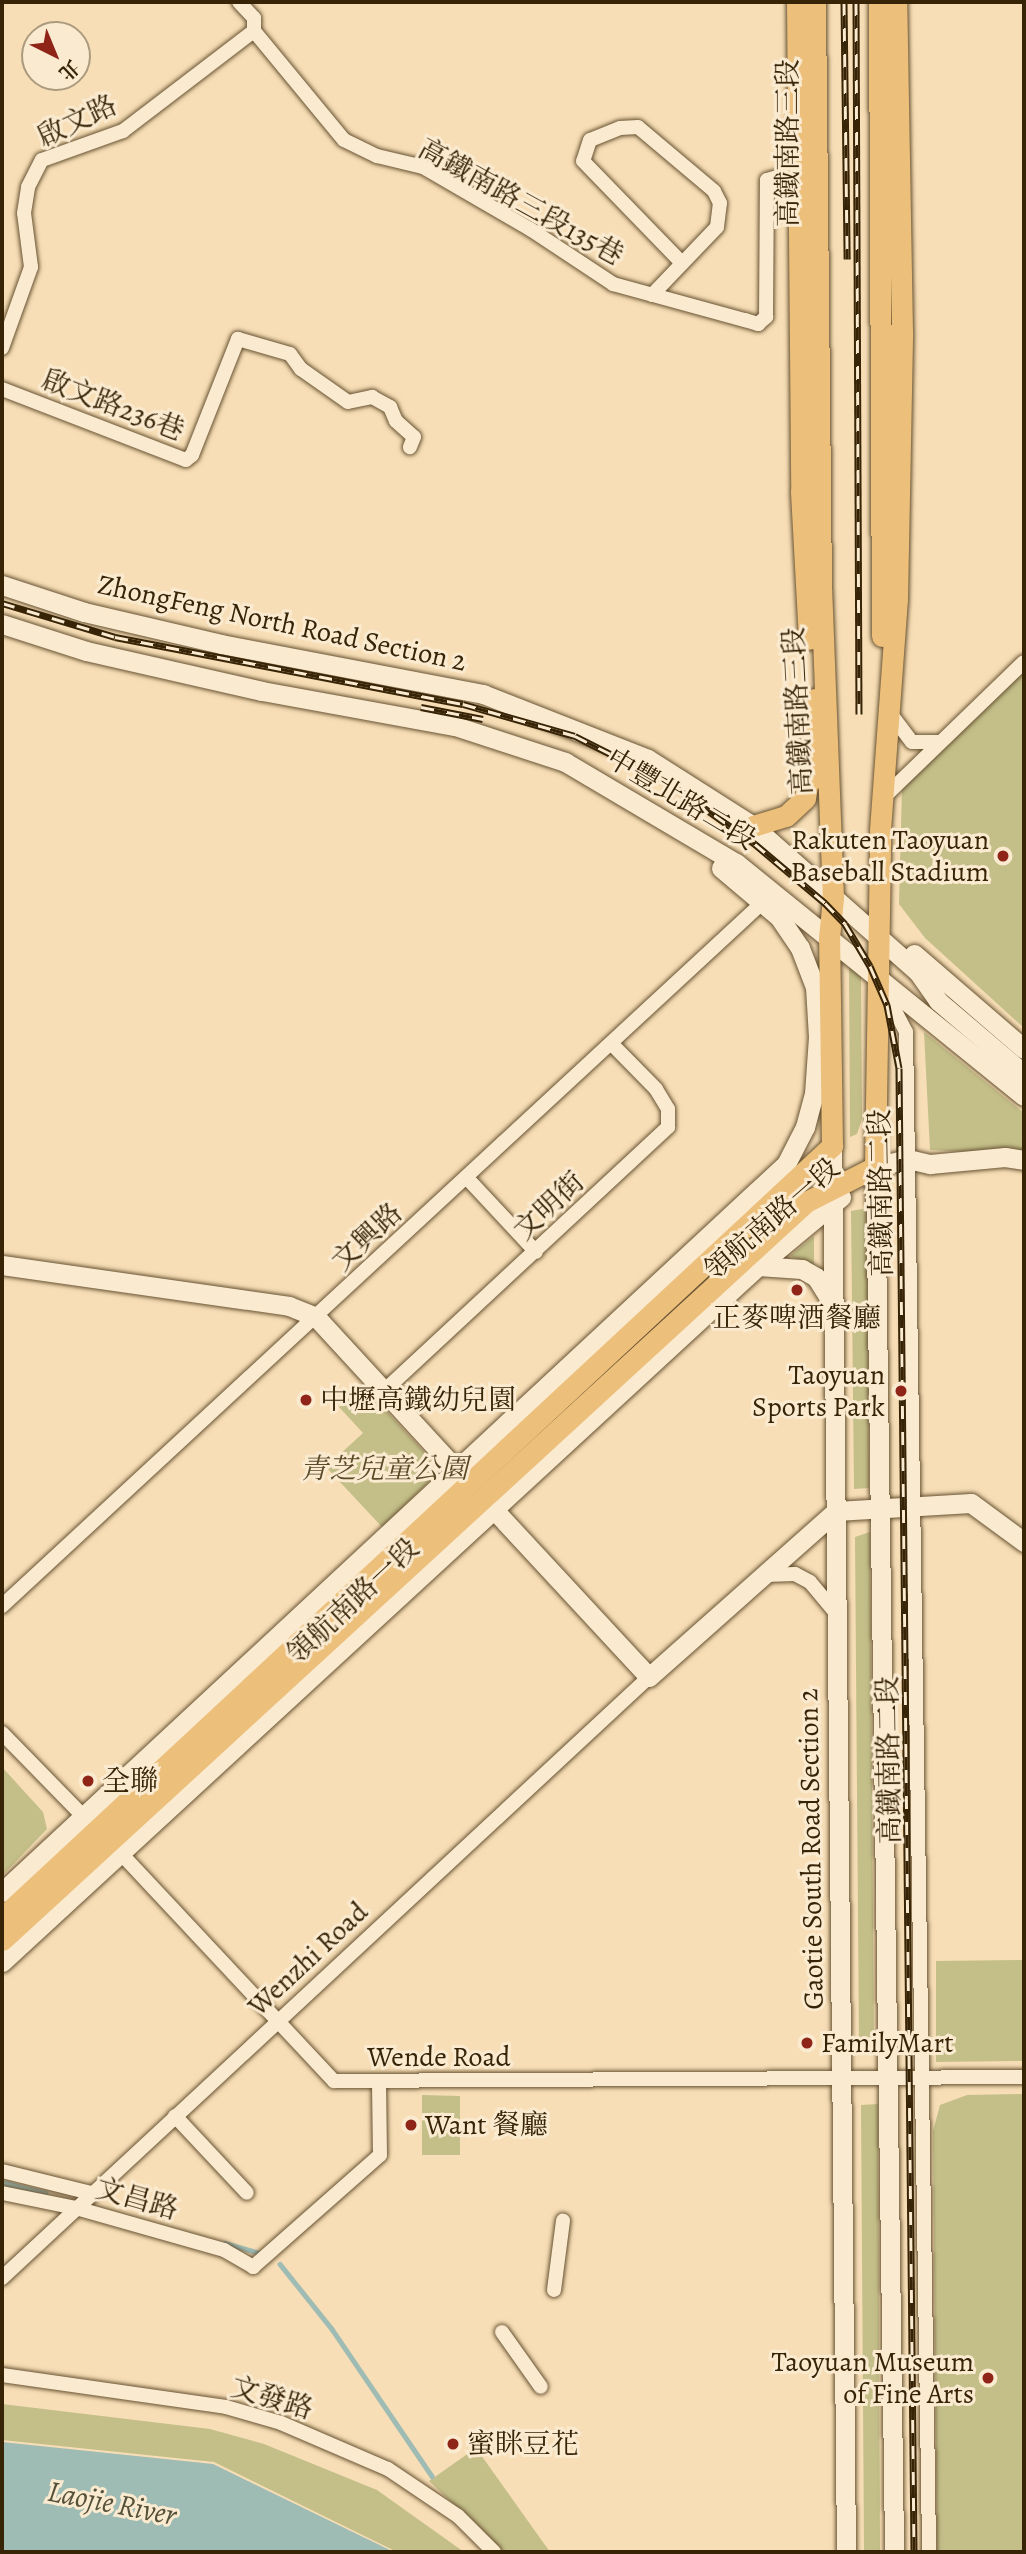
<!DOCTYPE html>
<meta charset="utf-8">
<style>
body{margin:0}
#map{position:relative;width:1026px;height:2554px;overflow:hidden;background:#f7deb6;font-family:Alegreya,"Noto Serif TC",serif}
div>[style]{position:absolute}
.green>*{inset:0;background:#c4bf89}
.water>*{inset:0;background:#9ebbb4}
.stream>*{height:4.5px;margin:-2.25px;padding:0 2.25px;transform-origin:2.25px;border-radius:2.25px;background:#9ebbb4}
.roads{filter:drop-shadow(0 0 2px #675232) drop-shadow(0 0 2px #675232)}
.street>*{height:14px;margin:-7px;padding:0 7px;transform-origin:7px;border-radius:7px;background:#faead0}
.secondary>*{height:19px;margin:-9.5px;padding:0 9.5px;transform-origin:9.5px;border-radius:9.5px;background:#faead0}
.primary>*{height:21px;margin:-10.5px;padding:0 10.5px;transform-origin:10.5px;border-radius:10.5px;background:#ecbf7b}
.rail>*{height:7px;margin-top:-3.5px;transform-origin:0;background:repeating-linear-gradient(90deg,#faead0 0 13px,#372306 0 26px);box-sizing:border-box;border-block:2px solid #372306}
.dots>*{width:19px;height:19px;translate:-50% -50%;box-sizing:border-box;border:4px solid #faead0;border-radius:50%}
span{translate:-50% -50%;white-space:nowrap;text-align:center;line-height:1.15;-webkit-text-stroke:6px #faead0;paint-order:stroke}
.street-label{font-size:28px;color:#372306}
.poi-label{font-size:28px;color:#372306}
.right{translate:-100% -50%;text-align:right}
.left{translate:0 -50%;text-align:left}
.park-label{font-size:28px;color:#5a4a27;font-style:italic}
.water-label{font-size:30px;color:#56513a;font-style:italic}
.frame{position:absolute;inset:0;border:4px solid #372306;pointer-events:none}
.north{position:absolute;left:21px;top:21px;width:70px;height:70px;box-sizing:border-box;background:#faead0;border:2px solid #ac9a7f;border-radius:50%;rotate:137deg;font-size:19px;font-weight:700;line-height:28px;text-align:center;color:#372306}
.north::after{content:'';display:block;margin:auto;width:24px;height:32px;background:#8f2418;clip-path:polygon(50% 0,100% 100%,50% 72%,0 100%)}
</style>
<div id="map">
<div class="green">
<i style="clip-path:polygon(1024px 671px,1024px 1028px,925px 938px,899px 904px,902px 788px)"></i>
<i style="clip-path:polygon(849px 967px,861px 972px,862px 1119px,857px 1134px,850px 1137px)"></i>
<i style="clip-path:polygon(924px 1032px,1024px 1113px,1024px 1155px,930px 1150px)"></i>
<i style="clip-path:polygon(868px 1208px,869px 1488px,854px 1489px,851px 1211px)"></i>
<i style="clip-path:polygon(814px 1236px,814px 1266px,790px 1256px)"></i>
<i style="clip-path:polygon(363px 1386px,427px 1455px,435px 1469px,430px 1481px,382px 1527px,326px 1467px,363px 1433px,339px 1407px)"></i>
<i style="clip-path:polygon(870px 1532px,874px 2047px,859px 2048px,855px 1537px)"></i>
<i style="clip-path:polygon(2px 1767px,43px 1812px,47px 1829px,2px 1876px)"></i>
<i style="clip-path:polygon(1024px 1960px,1024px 2061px,936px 2062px,936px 1961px)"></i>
<i style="clip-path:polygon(1024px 2094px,1024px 2552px,937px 2552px,933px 2131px,940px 2105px,967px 2095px)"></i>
<i style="clip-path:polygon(422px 2095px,460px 2096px,460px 2155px,422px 2155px)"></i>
<i style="clip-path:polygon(878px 2104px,880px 2552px,864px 2552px,861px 2105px)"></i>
<i style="clip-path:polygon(2px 2404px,210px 2429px,264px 2444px,377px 2490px,464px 2552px,397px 2552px,214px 2462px,2px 2440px)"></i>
<i style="clip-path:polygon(476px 2448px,550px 2552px,504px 2552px,429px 2481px)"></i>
</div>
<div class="water">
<i style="clip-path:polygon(2px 2442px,213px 2464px,394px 2552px,2px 2552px)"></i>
</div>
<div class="stream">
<i style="left:2px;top:2182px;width:45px;rotate:14deg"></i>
<i style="left:225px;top:2243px;width:36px;rotate:16deg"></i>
<i style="left:280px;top:2264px;width:83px;rotate:51.3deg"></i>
<i style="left:332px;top:2329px;width:178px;rotate:55.8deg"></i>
</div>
<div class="roads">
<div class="street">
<i style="left:239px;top:2px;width:22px;rotate:47deg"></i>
<i style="left:254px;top:18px;width:13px;rotate:90deg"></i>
<i style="left:254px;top:31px;width:141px;rotate:50.5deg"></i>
<i style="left:344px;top:140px;width:37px;rotate:26deg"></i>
<i style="left:377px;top:156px;width:47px;rotate:13.4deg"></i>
<i style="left:423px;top:167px;width:124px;rotate:30.1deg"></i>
<i style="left:530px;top:229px;width:100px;rotate:33.5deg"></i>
<i style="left:613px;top:284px;width:137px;rotate:15.3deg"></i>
<i style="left:745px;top:320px;width:14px;rotate:17deg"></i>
<i style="left:758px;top:324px;width:11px;rotate:-41deg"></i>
<i style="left:766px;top:317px;width:137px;rotate:-89.6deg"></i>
<i style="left:767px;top:180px;width:33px;rotate:-16deg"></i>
<i style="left:652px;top:295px;width:94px;rotate:-46.3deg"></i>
<i style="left:717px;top:227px;width:24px;rotate:-83deg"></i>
<i style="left:720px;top:203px;width:13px;rotate:-117deg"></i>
<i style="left:714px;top:191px;width:99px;rotate:-139.9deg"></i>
<i style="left:638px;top:127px;width:18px;rotate:177deg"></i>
<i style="left:620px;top:128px;width:32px;rotate:158deg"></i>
<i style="left:590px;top:140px;width:22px;rotate:108deg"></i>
<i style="left:583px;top:161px;width:142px;rotate:45.9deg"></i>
<i style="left:2px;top:348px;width:86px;rotate:-70.3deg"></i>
<i style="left:31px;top:267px;width:54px;rotate:-97.4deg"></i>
<i style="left:24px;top:213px;width:26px;rotate:-81deg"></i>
<i style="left:28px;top:187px;width:30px;rotate:-63deg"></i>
<i style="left:42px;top:160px;width:86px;rotate:-19.7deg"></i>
<i style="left:123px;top:131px;width:165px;rotate:-37.4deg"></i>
<i style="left:2px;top:389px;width:197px;rotate:21.1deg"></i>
<i style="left:186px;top:460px;width:8px;rotate:-40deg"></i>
<i style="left:192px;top:455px;width:125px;rotate:-68.4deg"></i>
<i style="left:238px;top:339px;width:54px;rotate:16.1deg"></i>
<i style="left:290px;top:354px;width:19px;rotate:54deg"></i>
<i style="left:301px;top:369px;width:57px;rotate:35.1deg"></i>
<i style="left:348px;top:402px;width:25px;rotate:-12deg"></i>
<i style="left:372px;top:397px;width:21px;rotate:29deg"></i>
<i style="left:390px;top:407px;width:15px;rotate:67deg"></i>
<i style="left:396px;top:421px;width:24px;rotate:42deg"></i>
<i style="left:414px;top:437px;width:11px;rotate:112deg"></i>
<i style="left:890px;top:713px;width:36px;rotate:53deg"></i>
<i style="left:912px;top:742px;width:27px"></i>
<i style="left:882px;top:799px;width:197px;rotate:-44deg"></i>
<i style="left:880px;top:982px;width:56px;rotate:62.5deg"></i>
<i style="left:906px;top:1032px;width:1520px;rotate:89.13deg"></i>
<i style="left:467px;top:1178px;width:101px;rotate:47deg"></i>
<i style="left:384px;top:1391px;width:388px;rotate:-42.9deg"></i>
<i style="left:668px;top:1127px;width:18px;rotate:-90deg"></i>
<i style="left:668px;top:1109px;width:23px;rotate:-121deg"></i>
<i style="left:656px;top:1089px;width:64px;rotate:-134.4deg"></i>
<i style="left:765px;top:1575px;width:30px;rotate:-2deg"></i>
<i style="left:795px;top:1574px;width:17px;rotate:28deg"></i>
<i style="left:810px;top:1582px;width:40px;rotate:50deg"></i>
<i style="left:2px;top:1606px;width:1038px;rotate:-42.77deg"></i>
<i style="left:2px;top:1733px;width:124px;rotate:45.7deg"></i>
<i style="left:114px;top:1846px;width:322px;rotate:46.9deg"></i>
<i style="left:334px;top:2081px;width:690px;rotate:-0.33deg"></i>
<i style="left:175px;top:2116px;width:105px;rotate:46.9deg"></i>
<i style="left:2px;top:2171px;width:92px;rotate:13.9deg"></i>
<i style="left:2px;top:2193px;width:76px;rotate:11.5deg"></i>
<i style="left:76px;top:2208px;width:154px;rotate:15.8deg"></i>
<i style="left:224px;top:2250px;width:34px;rotate:30deg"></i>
<i style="left:253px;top:2267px;width:169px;rotate:-41.4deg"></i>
<i style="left:380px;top:2155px;width:72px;rotate:-90.8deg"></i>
<i style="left:2px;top:2278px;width:883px;rotate:-42.89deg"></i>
<i style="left:554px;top:2290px;width:70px;rotate:-82.6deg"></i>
<i style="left:502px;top:2332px;width:67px;rotate:54.7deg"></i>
<i style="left:2px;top:2375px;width:226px;rotate:8.1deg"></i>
<i style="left:226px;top:2407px;width:57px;rotate:16.2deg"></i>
<i style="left:281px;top:2423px;width:116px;rotate:23.3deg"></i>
<i style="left:388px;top:2469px;width:84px;rotate:33.9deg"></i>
<i style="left:458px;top:2516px;width:51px;rotate:45deg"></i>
</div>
<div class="secondary">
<i style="left:2px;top:585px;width:86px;rotate:18.2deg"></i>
<i style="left:84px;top:612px;width:141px;rotate:13.1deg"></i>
<i style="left:221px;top:644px;width:267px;rotate:10.8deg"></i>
<i style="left:483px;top:694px;width:177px;rotate:21.5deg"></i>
<i style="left:648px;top:759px;width:125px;rotate:32.5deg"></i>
<i style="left:753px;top:826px;width:220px;rotate:41.5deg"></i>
<i style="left:918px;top:972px;width:35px;rotate:55deg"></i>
<i style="left:938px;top:1001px;width:113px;rotate:40.3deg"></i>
<i style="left:2px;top:624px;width:88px;rotate:17.8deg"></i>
<i style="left:86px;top:651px;width:180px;rotate:12.8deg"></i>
<i style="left:262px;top:691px;width:196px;rotate:10.3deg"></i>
<i style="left:455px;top:726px;width:116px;rotate:18.1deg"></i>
<i style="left:565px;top:762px;width:199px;rotate:30.6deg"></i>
<i style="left:736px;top:863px;width:370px;rotate:39deg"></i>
<i style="left:914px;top:954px;width:145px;rotate:40.8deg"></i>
<i style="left:832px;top:1146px;width:1406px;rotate:89.43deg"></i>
<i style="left:875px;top:1167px;width:1385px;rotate:89.21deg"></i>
<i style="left:866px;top:1174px;width:11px;rotate:-38deg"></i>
<i style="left:875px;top:1167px;width:34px;rotate:-14deg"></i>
<i style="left:908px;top:1159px;width:23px;rotate:13deg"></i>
<i style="left:930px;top:1164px;width:75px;rotate:-5.3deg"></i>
<i style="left:1005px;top:1157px;width:19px;rotate:9deg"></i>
<i style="left:2px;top:1265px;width:290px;rotate:8.1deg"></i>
<i style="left:289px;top:1306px;width:29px;rotate:22deg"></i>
<i style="left:316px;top:1317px;width:219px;rotate:47.4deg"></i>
<i style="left:758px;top:1266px;width:44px;rotate:3.9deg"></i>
<i style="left:802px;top:1269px;width:16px;rotate:30deg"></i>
<i style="left:816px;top:1277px;width:32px;rotate:58deg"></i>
<i style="left:485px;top:1500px;width:241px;rotate:47.2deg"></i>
<i style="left:649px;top:1677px;width:250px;rotate:-41.6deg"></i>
<i style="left:836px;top:1511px;width:135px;rotate:-3.4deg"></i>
<i style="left:971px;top:1503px;width:66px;rotate:36.3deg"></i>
<i style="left:2px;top:1892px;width:1070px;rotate:-42.88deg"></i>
<i style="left:786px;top:1164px;width:42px;rotate:-62.8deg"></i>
<i style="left:805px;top:1127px;width:34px;rotate:-75deg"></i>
<i style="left:814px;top:1094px;width:57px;rotate:-86deg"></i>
<i style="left:818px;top:1037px;width:50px;rotate:-93.4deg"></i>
<i style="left:815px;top:987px;width:42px;rotate:-111deg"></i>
<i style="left:800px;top:948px;width:37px;rotate:-124deg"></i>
<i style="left:779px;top:917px;width:76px;rotate:-139.8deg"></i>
<i style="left:2px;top:1962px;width:1028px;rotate:-42.63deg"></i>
<i style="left:758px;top:1266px;width:108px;rotate:-39.7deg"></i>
</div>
<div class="primary">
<i style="left:797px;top:2px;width:490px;rotate:89.5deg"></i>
<i style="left:801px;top:492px;width:147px;rotate:86.9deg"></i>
<i style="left:879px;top:2px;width:634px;rotate:89.73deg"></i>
<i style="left:815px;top:699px;width:33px;rotate:95deg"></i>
<i style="left:812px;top:732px;width:46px;rotate:85deg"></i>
<i style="left:753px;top:826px;width:34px;rotate:-17deg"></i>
<i style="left:786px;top:816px;width:26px;rotate:-43deg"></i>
<i style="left:805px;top:798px;width:36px;rotate:-81deg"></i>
<i style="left:2px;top:1918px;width:1134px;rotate:-42.93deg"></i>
<i style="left:832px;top:1146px;width:208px;rotate:-90.8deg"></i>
<i style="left:829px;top:938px;width:40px;rotate:-84.3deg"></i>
<i style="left:833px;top:898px;width:309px;rotate:-92.2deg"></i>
<i style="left:821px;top:589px;width:587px;rotate:-90.59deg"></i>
<i style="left:2px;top:1940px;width:1091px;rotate:-42.55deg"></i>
<i style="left:806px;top:1202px;width:77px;rotate:-26.9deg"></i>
<i style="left:875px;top:1167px;width:337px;rotate:-89.1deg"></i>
<i style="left:880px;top:830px;width:232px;rotate:-85.8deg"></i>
<i style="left:897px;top:599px;width:267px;rotate:-88.9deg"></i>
<i style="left:902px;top:332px;width:330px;rotate:-91deg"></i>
</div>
</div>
<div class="rail">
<i style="left:844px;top:2px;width:257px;rotate:89.3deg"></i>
<i style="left:856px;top:2px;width:712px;rotate:89.76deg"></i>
<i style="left:2px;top:603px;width:118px;rotate:16.7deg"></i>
<i style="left:115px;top:637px;width:354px;rotate:10.9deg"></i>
<i style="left:463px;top:704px;width:116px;rotate:15.9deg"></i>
<i style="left:575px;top:736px;width:109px;rotate:26.8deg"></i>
<i style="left:672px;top:785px;width:102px;rotate:35.4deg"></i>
<i style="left:755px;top:844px;width:92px;rotate:40.1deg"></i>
<i style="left:825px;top:903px;width:29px;rotate:46deg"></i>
<i style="left:845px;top:924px;width:49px;rotate:59.2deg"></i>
<i style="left:870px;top:966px;width:43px;rotate:66.4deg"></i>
<i style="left:887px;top:1005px;width:64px;rotate:79.2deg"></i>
<i style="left:899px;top:1068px;width:1484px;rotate:89.42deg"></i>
<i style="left:421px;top:707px;width:63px;rotate:11deg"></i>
</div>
<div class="dots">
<i style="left:1003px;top:856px;background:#8f2418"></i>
<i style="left:797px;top:1290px;background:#8f2418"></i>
<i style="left:901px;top:1391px;background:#8f2418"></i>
<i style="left:306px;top:1400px;background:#8f2418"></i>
<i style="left:88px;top:1781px;background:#8f2418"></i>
<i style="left:807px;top:2043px;background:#8f2418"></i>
<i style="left:411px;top:2125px;background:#8f2418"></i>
<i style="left:988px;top:2378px;background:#8f2418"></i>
<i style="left:453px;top:2444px;background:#8f2418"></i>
</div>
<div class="street-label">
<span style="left:77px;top:121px;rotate:-25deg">啟文路</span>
<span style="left:788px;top:143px;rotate:-90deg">高鐵南路三段</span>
<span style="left:521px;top:202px;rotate:29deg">高鐵南路三段135巷</span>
<span style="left:113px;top:405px;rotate:21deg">啟文路236巷</span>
<span style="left:282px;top:623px;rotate:12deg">ZhongFeng North Road Section 2</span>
<span style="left:798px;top:711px;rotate:-93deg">高鐵南路三段</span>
<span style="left:681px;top:799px;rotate:31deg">中豐北路二段</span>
<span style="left:881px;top:1193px;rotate:-91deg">高鐵南路二段</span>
<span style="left:549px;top:1206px;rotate:-43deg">文明街</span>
<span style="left:772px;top:1219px;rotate:-41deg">領航南路一段</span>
<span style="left:367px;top:1237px;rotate:-43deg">文興路</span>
<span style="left:353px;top:1601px;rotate:-43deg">領航南路一段</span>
<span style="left:889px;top:1760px;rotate:-91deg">高鐵南路二段</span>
<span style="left:811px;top:1849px;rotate:-91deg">Gaotie South Road Section 2</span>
<span style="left:308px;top:1959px;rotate:-43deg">Wenzhi Road</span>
<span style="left:439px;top:2057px">Wende Road</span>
<span style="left:137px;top:2199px;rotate:16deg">文昌路</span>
<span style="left:272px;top:2398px;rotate:17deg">文發路</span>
</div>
<div class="poi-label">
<span class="right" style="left:989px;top:856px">Rakuten Taoyuan<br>Baseball Stadium</span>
<span style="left:797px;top:1318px">正麥啤酒餐廳</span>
<span class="right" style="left:885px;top:1391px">Taoyuan<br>Sports Park</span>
<span class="left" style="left:320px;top:1400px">中壢高鐵幼兒園</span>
<span class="left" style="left:102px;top:1781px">全聯</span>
<span class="left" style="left:821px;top:2043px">FamilyMart</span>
<span class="left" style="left:425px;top:2125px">Want 餐廳</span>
<span class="right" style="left:974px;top:2378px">Taoyuan Museum<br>of Fine Arts</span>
<span class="left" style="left:467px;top:2444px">蜜眯豆花</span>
</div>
<div class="park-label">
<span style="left:384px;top:1469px">青芝兒童公園</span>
</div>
<div class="water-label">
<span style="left:112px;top:2503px;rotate:11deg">Laojie River</span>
</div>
<div class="frame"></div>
<div class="north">北</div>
</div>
